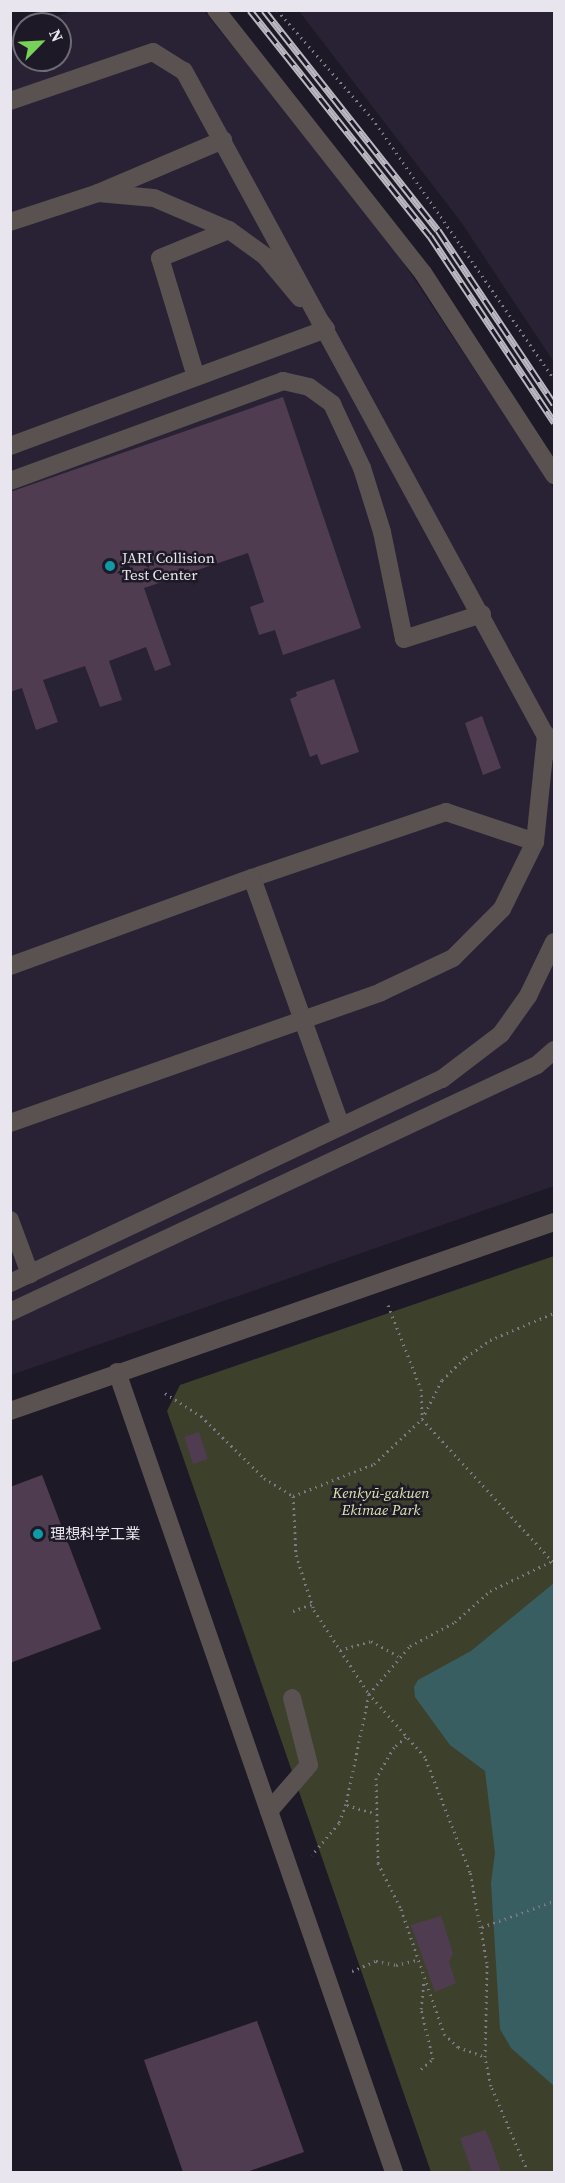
<!DOCTYPE html>
<meta charset="utf-8">
<style>
body{margin:0}
#map{position:relative;width:565px;height:2183px;overflow:hidden;background:#1e1926;font-family:"Source Serif 4","Noto Sans JP",serif}
div>[style]{position:absolute}
.built>*{inset:0;background:#292234}
.green>*{inset:0;background:#3d412c}
.water>*{inset:0;background:#395e61}
.building>*{inset:0;background:#503c50}
.path>*{height:3px;margin-top:-1.5px;transform-origin:0;background:repeating-linear-gradient(90deg,#7e7a85 0 1.5px,transparent 0 6px)}
.minor>*{height:18px;margin:-9px;padding:0 9px;transform-origin:9px;border-radius:9px;background:#5a5151}
.rail>*{height:7px;margin-top:-3.5px;transform-origin:0;background:repeating-linear-gradient(90deg,#1e1926 0 14px,#bcb8c2 0 28px);box-sizing:border-box;border-block:2px solid #bcb8c2}
.dots>*{width:16px;height:16px;translate:-50% -50%;box-sizing:border-box;border:3px solid #1e1926;border-radius:50%}
span{translate:-50% -50%;white-space:nowrap;text-align:center;line-height:1.15;-webkit-text-stroke:5px #1e1926;paint-order:stroke}
.poi-label{font-size:15px;color:#e8e5ee}
.left{translate:0 -50%;text-align:left}
.park-label{font-size:15px;color:#dee8b1;font-style:italic}
.frame{position:absolute;inset:0;border:12px solid #e8e5ee;pointer-events:none}
.north{position:absolute;left:12px;top:12px;width:60px;height:60px;box-sizing:border-box;background:#1e1926;border:2px solid #6f6b76;border-radius:50%;rotate:66deg;font-size:16px;font-weight:700;line-height:24px;text-align:center;color:#e8e5ee}
.north::after{content:'';display:block;margin:auto;width:21px;height:27px;background:#78d158;clip-path:polygon(50% 0,100% 100%,50% 72%,0 100%)}
</style>
<div id="map">
<div class="built">
<i style="clip-path:polygon(72px 11px,204px 11px,379px 226px,554px 489px,554px 1186px,11px 1375px,10px 32px,24px 27px,24px 60px,60px 60px,60px 24px,33px 24px)"></i>
<i style="clip-path:polygon(299px 11px,554px 11px,554px 362px,461px 222px)"></i>
</div>
<div class="green">
<i style="clip-path:polygon(554px 1256px,554px 2172px,431px 2172px,167px 1411px,180px 1385px)"></i>
</div>
<div class="water">
<i style="clip-path:polygon(554px 1583px,554px 2086px,511px 2048px,500px 2029px,491px 1883px,495px 1853px,485px 1771px,450px 1745px,415px 1697px,414px 1687px,418px 1680px,471px 1651px)"></i>
</div>
<div class="building">
<i style="clip-path:polygon(283px 397px,361px 628px,283px 655px,275px 630px,259px 635px,250px 607px,264px 602px,248px 553px,144px 588px,171px 665px,155px 671px,146px 647px,109px 661px,122px 700px,100px 707px,85px 666px,43px 680px,58px 722px,36px 730px,22px 688px,10px 692px,10px 492px)"></i>
<i style="clip-path:polygon(334px 679px,359px 752px,321px 765px,317px 754px,310px 757px,290px 699px,297px 696px,296px 692px)"></i>
<i style="clip-path:polygon(482px 716px,501px 768px,483px 775px,465px 723px)"></i>
<i style="clip-path:polygon(199px 1432px,208px 1459px,193px 1464px,184px 1437px)"></i>
<i style="clip-path:polygon(42px 1475px,101px 1629px,10px 1663px,10px 1487px)"></i>
<i style="clip-path:polygon(441px 1916px,453px 1953px,449px 1962px,456px 1983px,435px 1992px,411px 1925px)"></i>
<i style="clip-path:polygon(257px 2021px,304px 2152px,247px 2172px,183px 2172px,144px 2060px)"></i>
<i style="clip-path:polygon(485px 2130px,490px 2140px,501px 2172px,472px 2172px,460px 2138px)"></i>
</div>
<div class="path">
<i style="left:277px;top:10px;width:144px;rotate:48.7deg"></i>
<i style="left:372px;top:118px;width:318px;rotate:55.1deg"></i>
<i style="left:388px;top:1305px;width:90px;rotate:68.6deg"></i>
<i style="left:421px;top:1389px;width:30px;rotate:88deg"></i>
<i style="left:422px;top:1419px;width:44px;rotate:-62.9deg"></i>
<i style="left:442px;top:1380px;width:33px;rotate:-44deg"></i>
<i style="left:466px;top:1357px;width:29px;rotate:-35deg"></i>
<i style="left:490px;top:1340px;width:69px;rotate:-22.9deg"></i>
<i style="left:165px;top:1393px;width:43px;rotate:32.6deg"></i>
<i style="left:201px;top:1416px;width:88px;rotate:44.5deg"></i>
<i style="left:264px;top:1478px;width:34px;rotate:32deg"></i>
<i style="left:293px;top:1496px;width:87px;rotate:-21.6deg"></i>
<i style="left:374px;top:1464px;width:66px;rotate:-43.2deg"></i>
<i style="left:422px;top:1419px;width:195px;rotate:47.5deg"></i>
<i style="left:293px;top:1496px;width:59px;rotate:87.1deg"></i>
<i style="left:296px;top:1555px;width:58px;rotate:71.9deg"></i>
<i style="left:314px;top:1610px;width:100px;rotate:56.8deg"></i>
<i style="left:369px;top:1694px;width:112px;rotate:101.8deg"></i>
<i style="left:346px;top:1804px;width:20px;rotate:110deg"></i>
<i style="left:339px;top:1823px;width:42px;rotate:130.2deg"></i>
<i style="left:293px;top:1611px;width:20px;rotate:-20deg"></i>
<i style="left:340px;top:1650px;width:32px;rotate:-16deg"></i>
<i style="left:371px;top:1641px;width:31px;rotate:29deg"></i>
<i style="left:406px;top:1737px;width:16px;rotate:140deg"></i>
<i style="left:394px;top:1747px;width:36px;rotate:120deg"></i>
<i style="left:376px;top:1778px;width:85px;rotate:88.7deg"></i>
<i style="left:378px;top:1863px;width:51px;rotate:63.4deg"></i>
<i style="left:401px;top:1909px;width:132px;rotate:71deg"></i>
<i style="left:444px;top:2034px;width:19px;rotate:43deg"></i>
<i style="left:458px;top:2047px;width:29px;rotate:20deg"></i>
<i style="left:347px;top:1805px;width:28px;rotate:17deg"></i>
<i style="left:482px;top:1927px;width:77px;rotate:-19.9deg"></i>
<i style="left:352px;top:1971px;width:26px;rotate:-23deg"></i>
<i style="left:376px;top:1961px;width:20px;rotate:11deg"></i>
<i style="left:396px;top:1965px;width:23px;rotate:-13deg"></i>
<i style="left:421px;top:2069px;width:16px;rotate:-40deg"></i>
<i style="left:433px;top:2059px;width:51px;rotate:-103.5deg"></i>
<i style="left:421px;top:2009px;width:28px;rotate:-84deg"></i>
<i style="left:528px;top:2172px;width:94px;rotate:-113.3deg"></i>
<i style="left:491px;top:2086px;width:30px;rotate:-102deg"></i>
<i style="left:485px;top:2057px;width:94px;rotate:-88.8deg"></i>
<i style="left:487px;top:1963px;width:93px;rotate:-100.6deg"></i>
<i style="left:470px;top:1872px;width:123px;rotate:-111.4deg"></i>
<i style="left:425px;top:1757px;width:84px;rotate:-131.6deg"></i>
<i style="left:369px;top:1694px;width:63px;rotate:-49.5deg"></i>
<i style="left:410px;top:1646px;width:51px;rotate:-28.1deg"></i>
<i style="left:455px;top:1622px;width:47px;rotate:-41.5deg"></i>
<i style="left:490px;top:1591px;width:71px;rotate:-25.8deg"></i>
</div>
<div class="minor">
<i style="left:216px;top:10px;width:335px;rotate:51.8deg"></i>
<i style="left:423px;top:273px;width:241px;rotate:57deg"></i>
<i style="left:10px;top:101px;width:151px;rotate:-18.9deg"></i>
<i style="left:153px;top:52px;width:36px;rotate:32deg"></i>
<i style="left:184px;top:71px;width:774px;rotate:61.45deg"></i>
<i style="left:98px;top:193px;width:56px;rotate:5.1deg"></i>
<i style="left:154px;top:198px;width:82px;rotate:23.1deg"></i>
<i style="left:229px;top:230px;width:44px;rotate:35.8deg"></i>
<i style="left:265px;top:256px;width:55px;rotate:50.2deg"></i>
<i style="left:10px;top:222px;width:93px;rotate:-18.2deg"></i>
<i style="left:98px;top:193px;width:136px;rotate:-23deg"></i>
<i style="left:196px;top:377px;width:124px;rotate:-106.8deg"></i>
<i style="left:160px;top:258px;width:74px;rotate:-22.1deg"></i>
<i style="left:10px;top:446px;width:337px;rotate:-20.3deg"></i>
<i style="left:326px;top:329px;width:10px;rotate:-127deg"></i>
<i style="left:10px;top:481px;width:291px;rotate:-20.1deg"></i>
<i style="left:283px;top:381px;width:27px;rotate:13deg"></i>
<i style="left:309px;top:387px;width:29px;rotate:36deg"></i>
<i style="left:332px;top:404px;width:71px;rotate:64.9deg"></i>
<i style="left:362px;top:468px;width:67px;rotate:72.6deg"></i>
<i style="left:382px;top:532px;width:109px;rotate:78.4deg"></i>
<i style="left:404px;top:639px;width:82px;rotate:-17.8deg"></i>
<i style="left:252px;top:878px;width:205px;rotate:-18.8deg"></i>
<i style="left:446px;top:812px;width:94px;rotate:18.6deg"></i>
<i style="left:10px;top:966px;width:258px;rotate:-20deg"></i>
<i style="left:252px;top:878px;width:263px;rotate:70.3deg"></i>
<i style="left:10px;top:1123px;width:393px;rotate:-19.4deg"></i>
<i style="left:381px;top:992px;width:80px;rotate:-25.3deg"></i>
<i style="left:453px;top:958px;width:69px;rotate:-45deg"></i>
<i style="left:502px;top:909px;width:75px;rotate:-63.8deg"></i>
<i style="left:535px;top:842px;width:108px;rotate:-84.1deg"></i>
<i style="left:10px;top:1220px;width:58px;rotate:69.7deg"></i>
<i style="left:10px;top:1283px;width:478px;rotate:-25.3deg"></i>
<i style="left:442px;top:1079px;width:74px;rotate:-37.3deg"></i>
<i style="left:501px;top:1034px;width:47px;rotate:-54.6deg"></i>
<i style="left:528px;top:996px;width:60px;rotate:-64.3deg"></i>
<i style="left:10px;top:1312px;width:582px;rotate:-25.11deg"></i>
<i style="left:537px;top:1065px;width:23px;rotate:-41deg"></i>
<i style="left:117px;top:1372px;width:847px;rotate:70.9deg"></i>
<i style="left:10px;top:1411px;width:576px;rotate:-19.16deg"></i>
<i style="left:269px;top:1811px;width:61px;rotate:-49deg"></i>
<i style="left:309px;top:1765px;width:69px;rotate:-104.2deg"></i>
</div>
<div class="rail">
<i style="left:250px;top:10px;width:289px;rotate:51.5deg"></i>
<i style="left:430px;top:236px;width:224px;rotate:56.3deg"></i>
<i style="left:264px;top:10px;width:280px;rotate:51.7deg"></i>
<i style="left:438px;top:230px;width:209px;rotate:56.3deg"></i>
</div>
<div class="dots">
<i style="left:110px;top:566px;background:#0f9aa8"></i>
<i style="left:38px;top:1534px;background:#0f9aa8"></i>
</div>
<div class="poi-label">
<span class="left" style="left:122px;top:566px">JARI Collision<br>Test Center</span>
<span class="left" style="left:50px;top:1534px">理想科学工業</span>
</div>
<div class="park-label">
<span style="left:381px;top:1501px">Kenkyū-gakuen<br>Ekimae Park</span>
</div>
<div class="frame"></div>
<div class="north">N</div>
</div>
